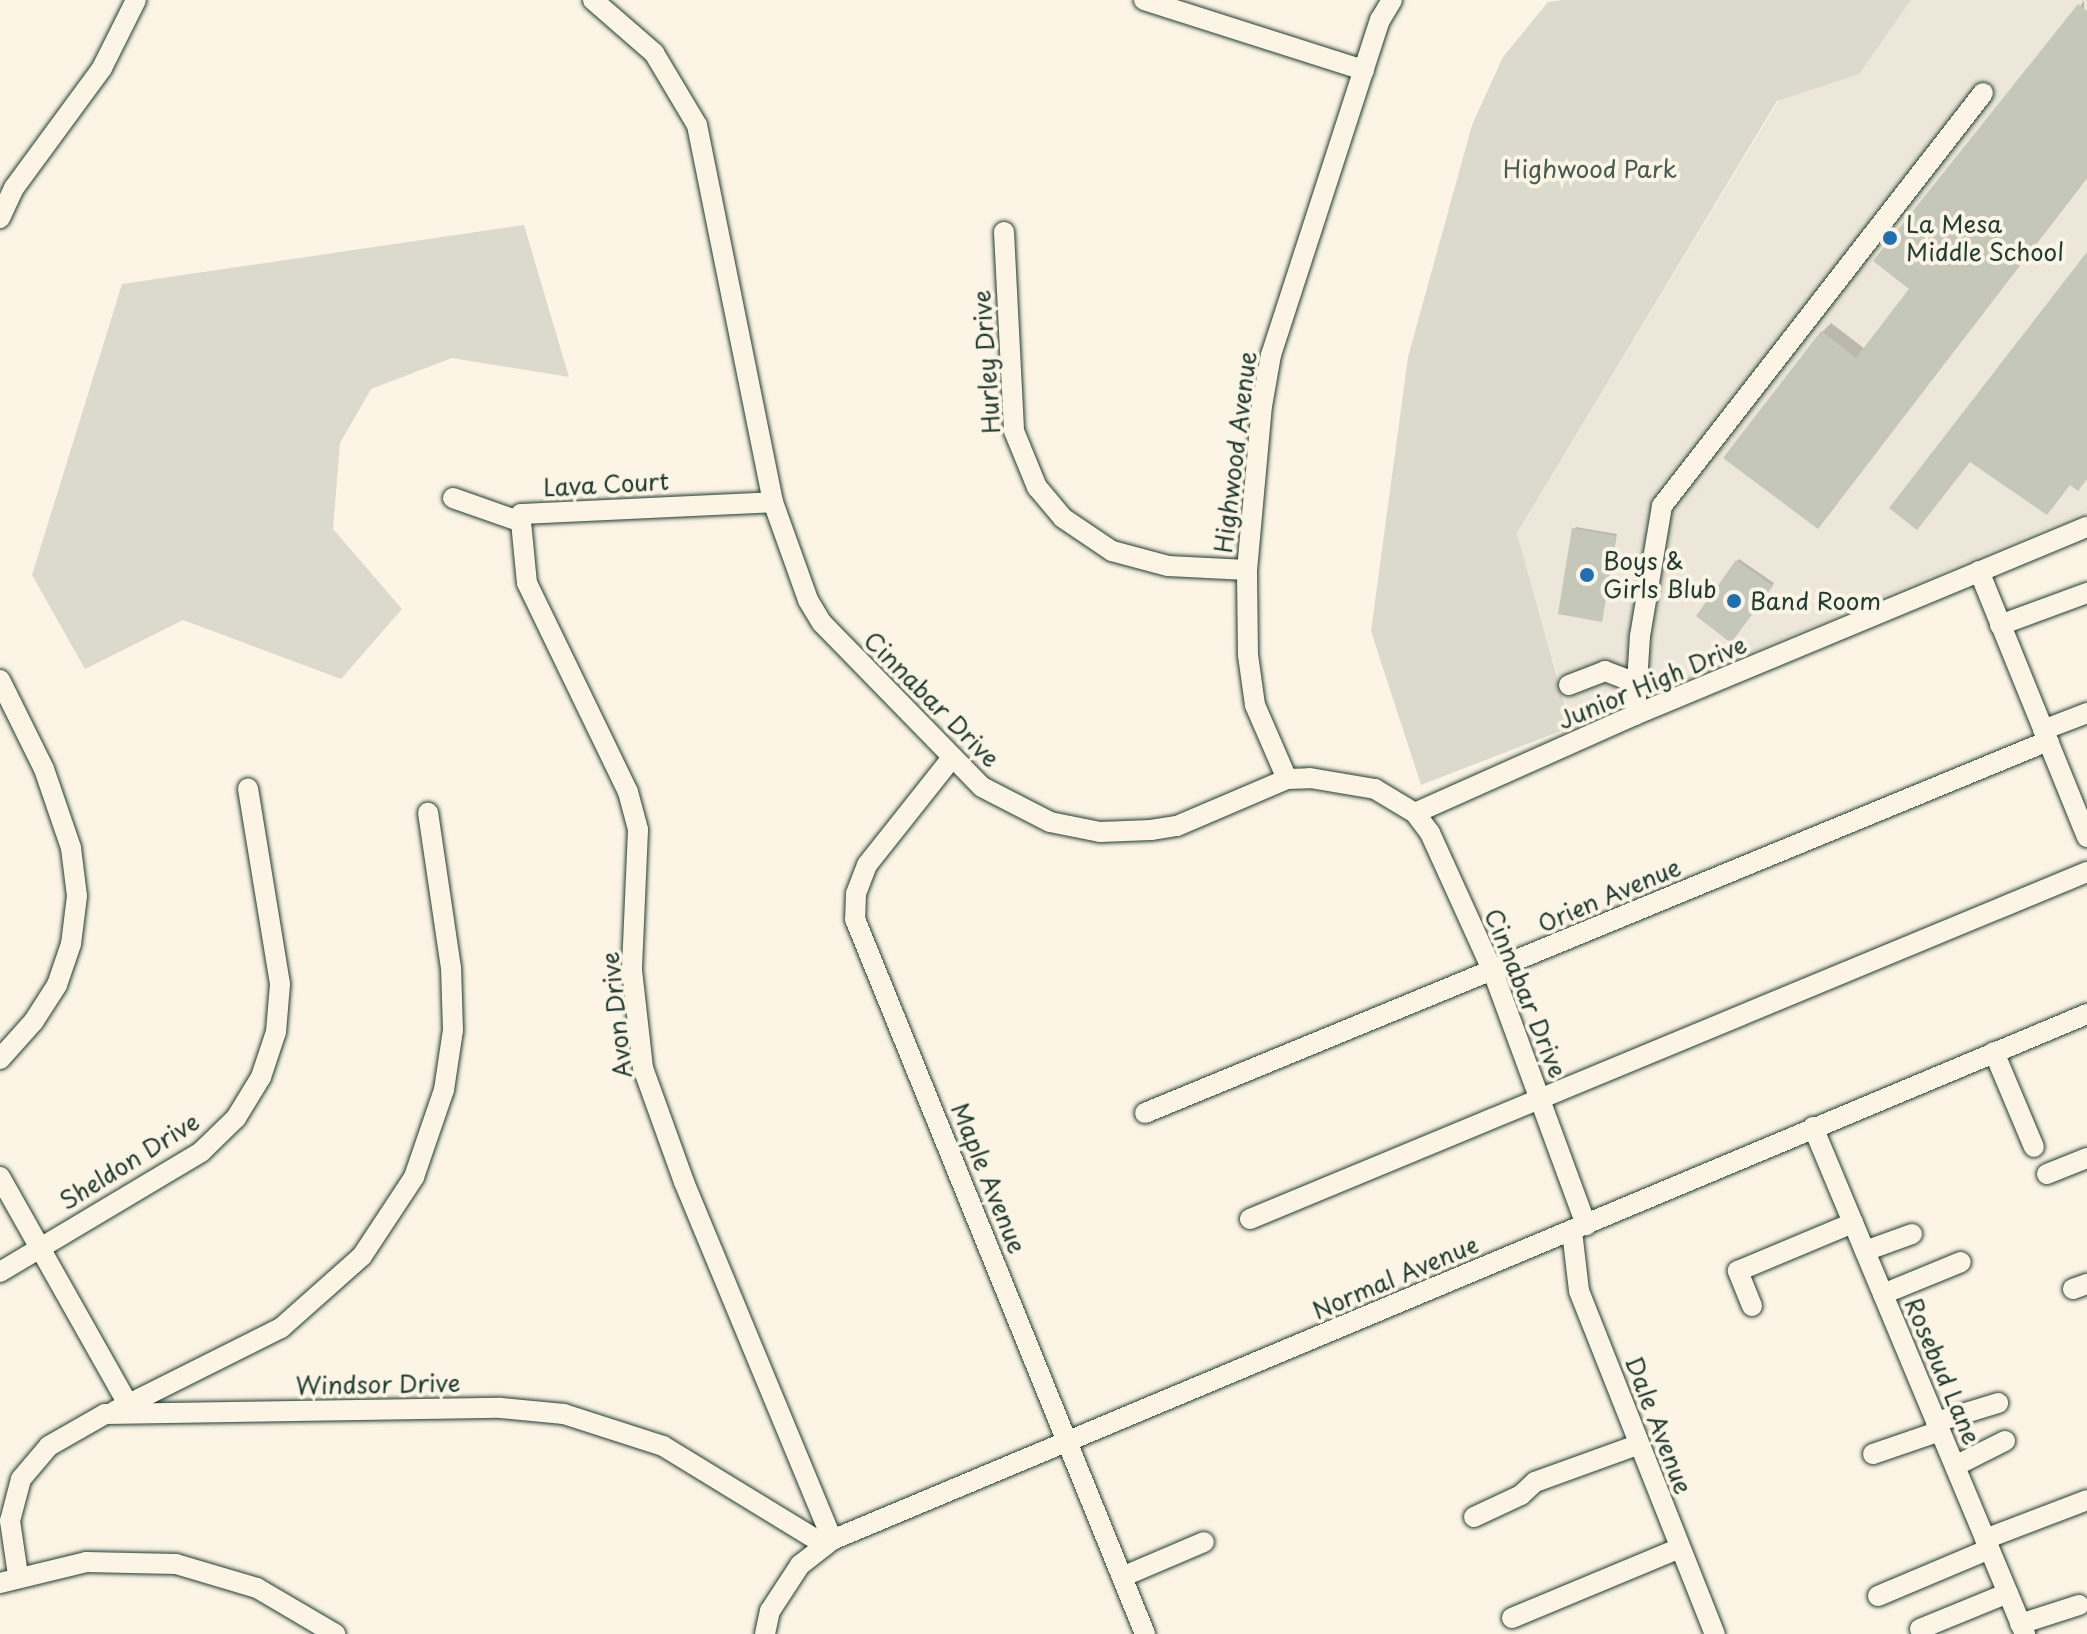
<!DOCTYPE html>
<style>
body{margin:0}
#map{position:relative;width:2087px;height:1634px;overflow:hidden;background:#fcf5e5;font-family:"Playpen Sans",sans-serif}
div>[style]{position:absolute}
.built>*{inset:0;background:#ece7d8}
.green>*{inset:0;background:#dcdacc}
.shadow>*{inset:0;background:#0003}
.building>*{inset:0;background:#c5c7b9}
.roads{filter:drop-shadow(0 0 2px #1f3d34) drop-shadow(0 0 2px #1f3d34)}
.minor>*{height:20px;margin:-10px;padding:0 10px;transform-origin:10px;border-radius:10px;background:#fcf5e5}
.dots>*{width:22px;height:22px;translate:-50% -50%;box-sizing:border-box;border:4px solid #fcf5e5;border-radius:50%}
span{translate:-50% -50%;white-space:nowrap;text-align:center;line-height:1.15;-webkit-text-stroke:8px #fcf5e5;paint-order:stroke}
.park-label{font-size:24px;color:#455c52}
.poi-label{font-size:24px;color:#1f3d34}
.left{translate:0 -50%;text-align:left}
.street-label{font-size:24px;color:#1f3d34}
</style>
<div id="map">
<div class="built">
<i style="clip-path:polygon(1911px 0,2087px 0,2087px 511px,1572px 727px,1517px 533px,1779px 100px,1859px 73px)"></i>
</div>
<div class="green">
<i style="clip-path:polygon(1562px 0,1911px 0,1859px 74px,1777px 101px,1517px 533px,1571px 727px,1421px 785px,1371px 631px,1408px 357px,1472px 125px,1503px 57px,1548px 2px)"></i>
<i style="clip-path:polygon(524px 225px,569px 377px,452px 358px,371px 389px,340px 443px,333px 529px,402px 609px,341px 679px,183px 620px,85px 669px,32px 575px,122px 284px)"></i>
</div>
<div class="shadow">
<i style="clip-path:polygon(2084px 0,2087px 178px,1826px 518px,1822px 332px,1831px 323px,1865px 349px,1911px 288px)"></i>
<i style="clip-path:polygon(1576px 527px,1617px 534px,1602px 619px,1574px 529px)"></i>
<i style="clip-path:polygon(1739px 559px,1774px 583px,1731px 640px,1737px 561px)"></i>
</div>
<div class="building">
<i style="clip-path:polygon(2078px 4px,2087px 11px,2087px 177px,1818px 529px,1723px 458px,1821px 331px,1856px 358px,1909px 289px,1873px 261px)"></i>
<i style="clip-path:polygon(2087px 252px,2087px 479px,2078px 491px,2070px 485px,2047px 515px,1970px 462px,1917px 530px,1889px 508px)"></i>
<i style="clip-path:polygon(1572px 528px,1616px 536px,1602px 622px,1558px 614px)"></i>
<i style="clip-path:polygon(1736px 560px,1773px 586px,1731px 643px,1696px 616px)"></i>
</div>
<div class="roads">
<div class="minor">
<i style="left:593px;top:0;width:81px;rotate:41deg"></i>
<i style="left:654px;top:53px;width:84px;rotate:59.2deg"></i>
<i style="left:697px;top:125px;width:385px;rotate:78.6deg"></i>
<i style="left:773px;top:502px;width:104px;rotate:70.3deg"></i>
<i style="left:808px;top:600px;width:27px;rotate:59deg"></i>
<i style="left:822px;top:623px;width:229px;rotate:45.7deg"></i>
<i style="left:982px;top:787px;width:76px;rotate:27.2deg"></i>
<i style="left:1050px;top:822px;width:51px;rotate:11.3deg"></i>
<i style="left:1100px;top:832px;width:51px;rotate:-2.2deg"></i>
<i style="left:1151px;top:830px;width:26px;rotate:-9deg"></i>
<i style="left:1177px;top:826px;width:120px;rotate:-23.1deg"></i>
<i style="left:1287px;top:779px;width:23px;rotate:-2deg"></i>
<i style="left:1310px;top:778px;width:66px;rotate:9.6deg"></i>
<i style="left:1375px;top:789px;width:47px;rotate:31deg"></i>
<i style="left:1415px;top:813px;width:25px;rotate:53deg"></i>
<i style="left:1430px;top:833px;width:153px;rotate:65.6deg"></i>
<i style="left:1493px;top:972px;width:270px;rotate:69.8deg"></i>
<i style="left:1144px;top:0;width:231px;rotate:17.7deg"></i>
<i style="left:0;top:218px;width:33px;rotate:-65deg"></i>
<i style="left:14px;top:188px;width:149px;rotate:-53.7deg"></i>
<i style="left:102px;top:68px;width:76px;rotate:-63.4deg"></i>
<i style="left:1004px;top:232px;width:199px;rotate:87.1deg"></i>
<i style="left:1014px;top:431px;width:61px;rotate:67.7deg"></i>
<i style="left:1037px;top:487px;width:40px;rotate:50deg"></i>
<i style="left:1063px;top:518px;width:59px;rotate:34deg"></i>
<i style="left:1112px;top:551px;width:58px;rotate:15deg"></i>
<i style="left:1168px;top:566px;width:79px;rotate:2.9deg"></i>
<i style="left:453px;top:498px;width:72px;rotate:19.4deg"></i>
<i style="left:521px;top:522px;width:61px;rotate:84.4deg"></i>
<i style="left:527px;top:583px;width:232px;rotate:64.2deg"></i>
<i style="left:628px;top:792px;width:39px;rotate:75deg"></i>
<i style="left:638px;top:830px;width:140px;rotate:92.5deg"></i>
<i style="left:632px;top:970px;width:99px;rotate:83.6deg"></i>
<i style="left:643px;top:1068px;width:121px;rotate:70.2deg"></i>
<i style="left:684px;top:1182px;width:387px;rotate:67.5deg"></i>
<i style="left:521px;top:522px;width:8px;rotate:-90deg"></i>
<i style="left:521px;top:514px;width:252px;rotate:-2.7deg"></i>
<i style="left:1979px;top:571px;width:287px;rotate:67.9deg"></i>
<i style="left:2000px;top:625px;width:93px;rotate:-20.2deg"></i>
<i style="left:0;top:680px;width:99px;rotate:63.7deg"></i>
<i style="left:44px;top:769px;width:83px;rotate:71.1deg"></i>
<i style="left:71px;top:848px;width:48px;rotate:82.9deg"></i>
<i style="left:77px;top:896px;width:48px;rotate:97.1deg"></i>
<i style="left:71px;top:944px;width:43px;rotate:108.9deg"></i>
<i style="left:57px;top:985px;width:43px;rotate:122.6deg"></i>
<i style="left:34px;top:1021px;width:51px;rotate:131.8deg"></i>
<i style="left:1569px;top:685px;width:39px;rotate:-21deg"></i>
<i style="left:1605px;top:671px;width:33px;rotate:21deg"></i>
<i style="left:1635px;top:715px;width:79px;rotate:-86.4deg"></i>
<i style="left:1640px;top:636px;width:132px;rotate:-80.4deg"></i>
<i style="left:1662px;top:506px;width:523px;rotate:-52.14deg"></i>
<i style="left:2043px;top:730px;width:47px;rotate:-21.1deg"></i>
<i style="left:951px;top:759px;width:135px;rotate:128.4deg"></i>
<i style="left:867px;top:865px;width:31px;rotate:111deg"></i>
<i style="left:856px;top:894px;width:25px;rotate:92deg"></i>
<i style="left:855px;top:919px;width:772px;rotate:67.92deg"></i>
<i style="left:1287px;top:779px;width:81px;rotate:-113.4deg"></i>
<i style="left:1255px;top:705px;width:50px;rotate:-98deg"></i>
<i style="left:1248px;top:655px;width:85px;rotate:-90.7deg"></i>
<i style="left:1247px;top:570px;width:165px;rotate:-84.8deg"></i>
<i style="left:1262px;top:406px;width:52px;rotate:-80deg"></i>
<i style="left:1271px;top:355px;width:352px;rotate:-72deg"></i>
<i style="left:1380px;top:20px;width:23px;rotate:-59deg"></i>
<i style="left:1415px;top:813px;width:241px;rotate:-24deg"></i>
<i style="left:1635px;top:715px;width:490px;rotate:-22.6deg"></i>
<i style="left:1994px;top:1052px;width:103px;rotate:67.2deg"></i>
<i style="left:1145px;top:1113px;width:977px;rotate:-22.39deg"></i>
<i style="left:1813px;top:1127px;width:550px;rotate:67.31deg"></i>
<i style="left:2047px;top:1174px;width:43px;rotate:-21.8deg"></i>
<i style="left:0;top:1177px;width:263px;rotate:60.6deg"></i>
<i style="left:1250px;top:1219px;width:906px;rotate:-22.52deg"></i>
<i style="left:1572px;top:1231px;width:60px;rotate:83.3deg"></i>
<i style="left:1579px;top:1291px;width:369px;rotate:68.4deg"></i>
<i style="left:1865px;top:1251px;width:50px;rotate:-19.9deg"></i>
<i style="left:0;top:1272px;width:234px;rotate:-30.8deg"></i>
<i style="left:201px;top:1152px;width:49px;rotate:-44.2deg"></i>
<i style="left:236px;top:1118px;width:48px;rotate:-58.6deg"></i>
<i style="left:261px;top:1077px;width:47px;rotate:-71.6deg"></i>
<i style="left:276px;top:1032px;width:48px;rotate:-85.2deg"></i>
<i style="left:280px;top:984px;width:198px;rotate:-99.3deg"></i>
<i style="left:2073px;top:1289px;width:15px;rotate:-20deg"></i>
<i style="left:1883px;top:1294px;width:84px;rotate:-22.3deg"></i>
<i style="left:1752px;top:1306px;width:38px;rotate:-112deg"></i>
<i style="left:1738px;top:1271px;width:125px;rotate:-22.7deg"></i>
<i style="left:115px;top:1411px;width:186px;rotate:-26.6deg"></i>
<i style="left:281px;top:1328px;width:108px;rotate:-41.6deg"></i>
<i style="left:362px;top:1256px;width:95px;rotate:-56.6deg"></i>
<i style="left:414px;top:1177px;width:92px;rotate:-71deg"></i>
<i style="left:444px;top:1090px;width:61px;rotate:-81.5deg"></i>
<i style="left:453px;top:1030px;width:62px;rotate:-91.8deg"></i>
<i style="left:451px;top:968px;width:157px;rotate:-98.4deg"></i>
<i style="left:1936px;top:1422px;width:65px;rotate:-17deg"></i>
<i style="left:1873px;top:1454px;width:71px;rotate:-18.9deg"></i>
<i style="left:1955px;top:1466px;width:56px;rotate:-26.6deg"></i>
<i style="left:1474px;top:1517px;width:52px;rotate:-25.1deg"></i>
<i style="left:1521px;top:1495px;width:19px;rotate:-43deg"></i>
<i style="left:1535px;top:1482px;width:109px;rotate:-19.9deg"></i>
<i style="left:1985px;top:1539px;width:109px;rotate:-20.9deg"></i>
<i style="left:18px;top:1575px;width:55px;rotate:-98.4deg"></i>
<i style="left:10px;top:1521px;width:43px;rotate:-75.3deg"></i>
<i style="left:21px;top:1479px;width:43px;rotate:-49.7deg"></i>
<i style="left:49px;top:1446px;width:64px;rotate:-29.7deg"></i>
<i style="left:105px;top:1414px;width:396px;rotate:-0.9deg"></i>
<i style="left:501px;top:1408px;width:63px;rotate:5.4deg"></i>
<i style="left:564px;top:1414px;width:104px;rotate:17.9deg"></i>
<i style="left:663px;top:1446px;width:190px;rotate:31.4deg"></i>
<i style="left:1122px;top:1577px;width:89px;rotate:-23.1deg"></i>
<i style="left:0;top:1583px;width:89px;rotate:-13.7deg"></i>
<i style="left:86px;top:1562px;width:90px;rotate:1.3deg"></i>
<i style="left:176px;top:1564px;width:84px;rotate:16.5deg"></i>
<i style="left:257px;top:1588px;width:91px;rotate:30.5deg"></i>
<i style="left:1878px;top:1596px;width:121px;rotate:-22.9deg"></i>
<i style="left:1512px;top:1618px;width:182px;rotate:-22.6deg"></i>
<i style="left:2020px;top:1624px;width:62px;rotate:-17.9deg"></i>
<i style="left:1920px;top:1629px;width:95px;rotate:-22.2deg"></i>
<i style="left:765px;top:1634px;width:24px;rotate:-78deg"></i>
<i style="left:770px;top:1611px;width:55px;rotate:-56.9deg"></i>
<i style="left:800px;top:1565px;width:41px;rotate:-38deg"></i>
<i style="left:832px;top:1540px;width:1361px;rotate:-22.74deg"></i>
</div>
</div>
<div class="dots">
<i style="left:1890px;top:238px;background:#1f6fb2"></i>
<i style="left:1587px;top:575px;background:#1f6fb2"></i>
<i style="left:1734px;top:601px;background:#1f6fb2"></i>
</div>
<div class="park-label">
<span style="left:1590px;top:169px">Highwood Park</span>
</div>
<div class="poi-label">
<span class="left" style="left:1906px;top:238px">La Mesa<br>Middle School</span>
<span class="left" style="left:1603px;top:575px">Boys &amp;<br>Girls Blub</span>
<span class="left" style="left:1750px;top:601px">Band Room</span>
</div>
<div class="street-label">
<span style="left:986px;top:362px;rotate:-94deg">Hurley Drive</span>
<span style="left:1235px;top:452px;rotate:-83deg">Highwood Avenue</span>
<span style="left:606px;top:484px;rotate:-3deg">Lava Court</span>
<span style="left:1652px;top:682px;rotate:-23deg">Junior High Drive</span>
<span style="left:932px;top:699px;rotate:45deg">Cinnabar Drive</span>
<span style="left:1609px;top:895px;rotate:-23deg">Orien Avenue</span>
<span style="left:1526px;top:993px;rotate:68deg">Cinnabar Drive</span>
<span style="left:616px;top:1015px;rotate:-96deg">Avon Drive</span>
<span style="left:129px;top:1161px;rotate:-32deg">Sheldon Drive</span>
<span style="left:989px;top:1178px;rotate:68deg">Maple Avenue</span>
<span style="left:1395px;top:1277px;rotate:-23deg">Normal Avenue</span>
<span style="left:1943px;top:1371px;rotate:67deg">Rosebud Lane</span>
<span style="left:378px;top:1384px;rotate:-1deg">Windsor Drive</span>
<span style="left:1659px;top:1425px;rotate:69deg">Dale Avenue</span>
</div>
</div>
